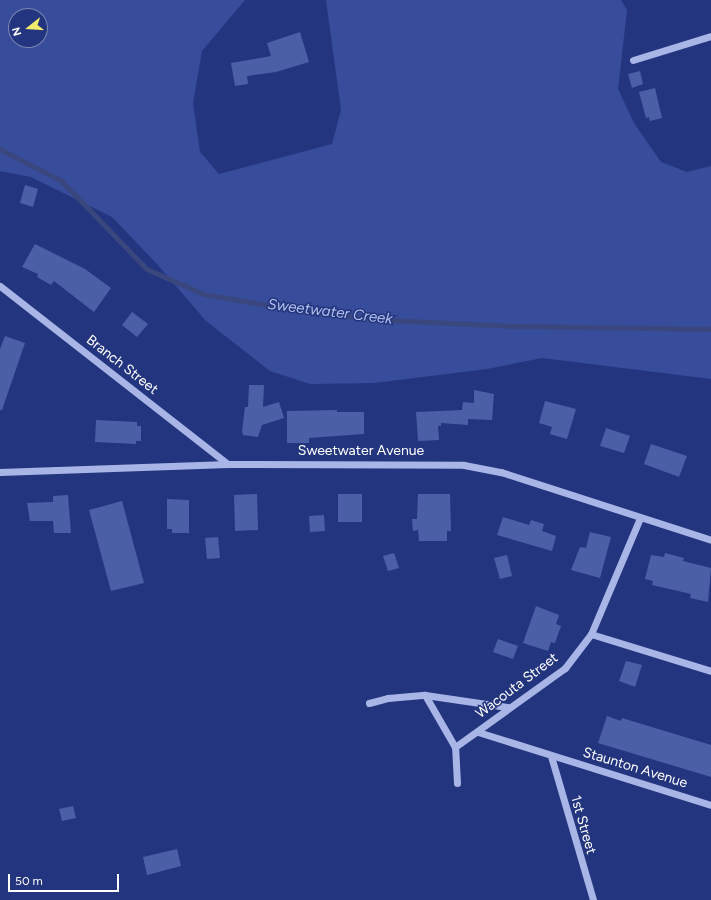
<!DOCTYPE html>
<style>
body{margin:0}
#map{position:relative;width:711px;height:900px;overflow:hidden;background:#23357e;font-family:Figtree,sans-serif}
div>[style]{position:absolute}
.green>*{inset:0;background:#374d9b}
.stream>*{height:4.5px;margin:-2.25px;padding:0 2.25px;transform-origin:2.25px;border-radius:2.25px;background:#3a477e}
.building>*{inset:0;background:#4b5fa7}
.minor>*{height:7px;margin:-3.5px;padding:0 3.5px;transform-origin:3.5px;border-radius:3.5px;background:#a8b5e6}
span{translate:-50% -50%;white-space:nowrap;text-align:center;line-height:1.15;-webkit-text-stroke:3px #23357e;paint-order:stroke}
.street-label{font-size:14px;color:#fff}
.water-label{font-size:15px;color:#b3c0ee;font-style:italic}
.north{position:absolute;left:8px;top:8px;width:40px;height:40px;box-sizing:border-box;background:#23357e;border:1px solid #7b86b2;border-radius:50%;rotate:253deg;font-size:11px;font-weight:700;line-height:16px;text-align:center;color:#fff}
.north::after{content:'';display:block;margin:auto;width:14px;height:18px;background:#f1ea6b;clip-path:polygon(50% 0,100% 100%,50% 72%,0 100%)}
.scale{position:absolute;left:8px;top:874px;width:111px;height:18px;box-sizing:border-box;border:2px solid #fff;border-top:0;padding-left:5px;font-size:12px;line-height:14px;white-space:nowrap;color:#fff;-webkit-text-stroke:3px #23357e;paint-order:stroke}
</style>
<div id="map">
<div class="green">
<i style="clip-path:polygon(evenodd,0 0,245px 0,202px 51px,193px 103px,200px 152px,219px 174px,332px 144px,341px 110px,326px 0,621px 0,627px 10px,618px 89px,634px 123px,661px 162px,687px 172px,711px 166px,711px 379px,542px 358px,487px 369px,374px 383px,310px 384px,270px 371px,206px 321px,157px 264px,112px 217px,31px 177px,0 171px,0 0,16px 16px,40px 16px,40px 40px,16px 40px,16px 16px)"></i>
</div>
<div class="stream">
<i style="left:0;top:149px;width:70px;rotate:27.3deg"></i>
<i style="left:62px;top:181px;width:122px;rotate:46deg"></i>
<i style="left:147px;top:269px;width:62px;rotate:23.7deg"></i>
<i style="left:204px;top:294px;width:97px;rotate:10deg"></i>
<i style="left:300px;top:311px;width:87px;rotate:5.9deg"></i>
<i style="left:387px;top:320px;width:129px;rotate:2.7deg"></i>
<i style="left:516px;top:326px;width:195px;rotate:0.9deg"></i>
</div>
<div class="building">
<i style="clip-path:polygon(300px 32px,309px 62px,276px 72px,247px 76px,248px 84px,235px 86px,231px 63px,271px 56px,267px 43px)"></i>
<i style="clip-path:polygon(640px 71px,643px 84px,632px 88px,628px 74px)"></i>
<i style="clip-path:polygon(655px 88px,662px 118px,650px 121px,649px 117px,646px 118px,639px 92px)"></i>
<i style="clip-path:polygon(25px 185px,38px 189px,33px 207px,20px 203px)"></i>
<i style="clip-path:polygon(35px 244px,85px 269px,111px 288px,94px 312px,54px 281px,51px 285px,37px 277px,38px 274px,22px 267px)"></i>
<i style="clip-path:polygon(132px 312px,148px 324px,137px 337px,122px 325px)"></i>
<i style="clip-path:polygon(5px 336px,25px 343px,2px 410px,0 410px,0 349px)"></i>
<i style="clip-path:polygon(249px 385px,264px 385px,263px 407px,279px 402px,284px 418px,262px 425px,258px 437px,243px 435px,242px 432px,245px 407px,248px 407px)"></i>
<i style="clip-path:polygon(474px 390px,494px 394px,492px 420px,468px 419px,468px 425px,441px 423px,441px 426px,438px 426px,439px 440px,418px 441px,416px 412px,462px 410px,463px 402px,474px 403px)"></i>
<i style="clip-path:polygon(545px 401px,576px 409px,567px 439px,550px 434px,552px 427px,539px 423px)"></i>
<i style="clip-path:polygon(337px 410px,337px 412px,364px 412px,364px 434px,309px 438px,309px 443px,287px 443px,287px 411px)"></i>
<i style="clip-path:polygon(96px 420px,137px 422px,137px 426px,141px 426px,141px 441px,136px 441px,136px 444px,95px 442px)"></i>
<i style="clip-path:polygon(606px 428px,630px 436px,624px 453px,600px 446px)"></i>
<i style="clip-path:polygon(651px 444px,687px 456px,679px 477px,644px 464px)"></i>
<i style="clip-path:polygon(257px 494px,258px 530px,235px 531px,234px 495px)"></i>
<i style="clip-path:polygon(338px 494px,362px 494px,362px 522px,338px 522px)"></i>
<i style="clip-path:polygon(418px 494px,450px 494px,451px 531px,447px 531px,447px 541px,419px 541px,418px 530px,413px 531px,412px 519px,417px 519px)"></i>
<i style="clip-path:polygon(68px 495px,71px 533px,54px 533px,53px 521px,30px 521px,27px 503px,53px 502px,53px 496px)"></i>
<i style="clip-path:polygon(167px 499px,189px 500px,189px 533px,172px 533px,172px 529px,167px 529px)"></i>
<i style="clip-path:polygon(122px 501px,144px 583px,111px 591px,89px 510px)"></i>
<i style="clip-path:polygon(324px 515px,325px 531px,310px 532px,309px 516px)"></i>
<i style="clip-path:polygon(503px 517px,529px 525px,531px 520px,544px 524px,542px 531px,556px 536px,552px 551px,497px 535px)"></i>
<i style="clip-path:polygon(590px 532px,611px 537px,600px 578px,571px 570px,580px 547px,586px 548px)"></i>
<i style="clip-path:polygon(218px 537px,220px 558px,207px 559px,205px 538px)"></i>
<i style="clip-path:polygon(394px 553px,399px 568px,388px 571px,383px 556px)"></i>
<i style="clip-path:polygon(665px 553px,684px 558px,683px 561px,711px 568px,708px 602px,690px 598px,691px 594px,652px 585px,653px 581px,645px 579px,651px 555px,664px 557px)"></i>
<i style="clip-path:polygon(507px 555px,512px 576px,500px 579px,494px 558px)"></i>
<i style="clip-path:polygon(536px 606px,559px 615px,556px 624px,561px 626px,555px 643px,551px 642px,548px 651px,523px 643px)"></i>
<i style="clip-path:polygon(498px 639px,518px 646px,513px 659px,493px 652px)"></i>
<i style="clip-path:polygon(626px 661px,642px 665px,635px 687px,619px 681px)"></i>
<i style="clip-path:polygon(607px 716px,621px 721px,622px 718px,711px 745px,711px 777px,598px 743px)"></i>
<i style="clip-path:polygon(73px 806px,76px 818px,62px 821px,59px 809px)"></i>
<i style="clip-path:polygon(177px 849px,181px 866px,147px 875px,143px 857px)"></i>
</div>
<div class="minor">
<i style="left:633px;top:60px;width:82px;rotate:-17.1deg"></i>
<i style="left:0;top:286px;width:289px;rotate:38deg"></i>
<i style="left:0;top:472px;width:228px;rotate:-2deg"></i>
<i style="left:228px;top:464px;width:236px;rotate:0.2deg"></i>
<i style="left:464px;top:465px;width:38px;rotate:11deg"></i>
<i style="left:501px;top:472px;width:221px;rotate:17.9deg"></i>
<i style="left:591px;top:634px;width:126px;rotate:17.1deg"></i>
<i style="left:425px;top:695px;width:60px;rotate:60deg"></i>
<i style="left:369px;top:703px;width:20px;rotate:-15deg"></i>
<i style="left:388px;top:698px;width:37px;rotate:-5deg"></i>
<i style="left:425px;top:695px;width:83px;rotate:8.3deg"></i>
<i style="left:478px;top:732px;width:244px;rotate:17.4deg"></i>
<i style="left:551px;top:756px;width:150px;rotate:73.7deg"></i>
<i style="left:457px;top:783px;width:36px;rotate:-93deg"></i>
<i style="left:455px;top:747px;width:135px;rotate:-35.7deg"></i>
<i style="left:565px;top:668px;width:43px;rotate:-52.6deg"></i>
<i style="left:591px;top:634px;width:126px;rotate:-67.1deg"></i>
</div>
<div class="street-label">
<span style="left:122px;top:365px;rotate:38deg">Branch Street</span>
<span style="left:361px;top:451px">Sweetwater Avenue</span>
<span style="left:517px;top:686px;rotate:-37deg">Wacouta Street</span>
<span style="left:635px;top:768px;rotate:17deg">Staunton Avenue</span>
<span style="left:583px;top:825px;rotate:74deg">1st Street</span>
</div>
<div class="water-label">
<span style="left:330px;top:312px;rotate:7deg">Sweetwater Creek</span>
</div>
<div class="north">N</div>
<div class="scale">50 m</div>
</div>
